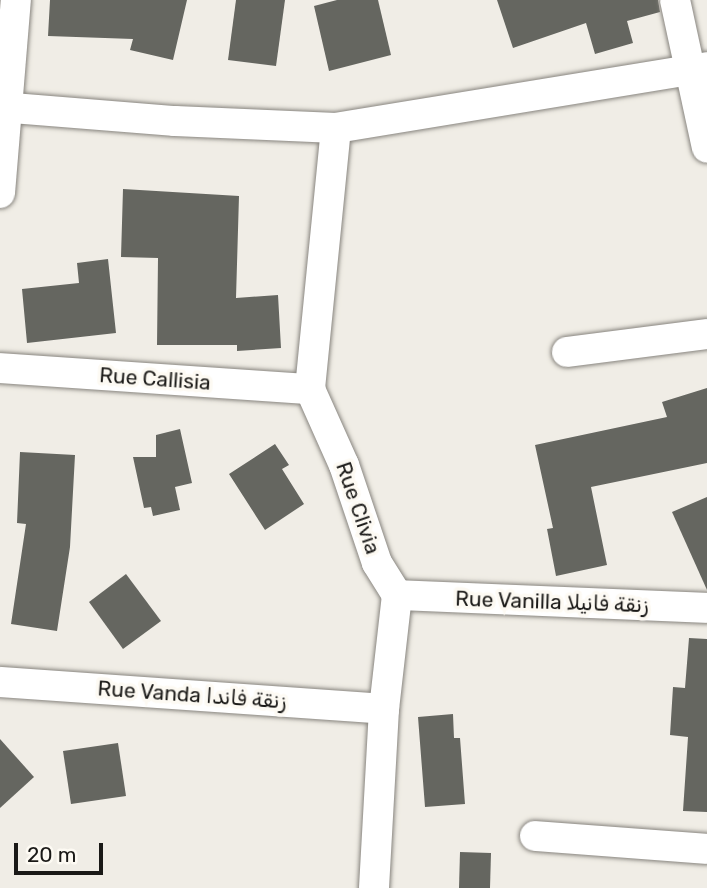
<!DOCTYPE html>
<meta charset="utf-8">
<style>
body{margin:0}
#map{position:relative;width:707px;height:888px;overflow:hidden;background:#f0ede6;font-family:Rubik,"Noto Naskh Arabic",sans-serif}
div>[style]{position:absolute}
.building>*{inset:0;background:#656660}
.roads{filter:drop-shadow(0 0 2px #88857f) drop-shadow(0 0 2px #88857f)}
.street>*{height:30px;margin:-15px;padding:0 15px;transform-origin:15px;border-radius:15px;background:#fff}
span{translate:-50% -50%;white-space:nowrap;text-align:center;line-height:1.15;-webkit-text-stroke:7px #fdfaf3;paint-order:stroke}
.street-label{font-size:21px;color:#1a1917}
.scale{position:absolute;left:14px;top:843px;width:89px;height:32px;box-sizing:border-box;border:4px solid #1a1917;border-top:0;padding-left:9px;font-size:21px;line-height:24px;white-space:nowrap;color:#1a1917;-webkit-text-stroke:5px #fdfaf3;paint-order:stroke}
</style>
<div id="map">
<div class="building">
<i style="clip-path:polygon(50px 0,187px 0,173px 60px,130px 50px,133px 39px,48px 36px)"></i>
<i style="clip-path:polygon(236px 0,285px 0,276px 66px,228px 60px)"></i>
<i style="clip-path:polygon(337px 0,378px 0,391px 55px,329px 71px,314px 6px)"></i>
<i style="clip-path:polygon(497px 0,658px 0,660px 12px,627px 21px,633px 43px,595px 54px,586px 23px,513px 48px)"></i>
<i style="clip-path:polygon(123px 189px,239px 196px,236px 298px,278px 295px,281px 348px,237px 351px,237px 345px,157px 345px,158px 258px,121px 257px)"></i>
<i style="clip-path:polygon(108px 259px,116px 333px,27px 343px,22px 289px,79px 283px,77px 263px)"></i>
<i style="clip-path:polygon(707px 388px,707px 463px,591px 487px,607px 565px,556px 576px,547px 529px,553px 528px,535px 445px,667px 417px,662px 402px)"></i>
<i style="clip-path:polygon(180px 429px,192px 483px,175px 487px,180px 510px,153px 516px,151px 507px,144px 508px,133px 457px,156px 457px,156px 435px)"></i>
<i style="clip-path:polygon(275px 444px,289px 465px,282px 469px,304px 504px,265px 530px,229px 474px)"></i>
<i style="clip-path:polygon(20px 452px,75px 455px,70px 547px,57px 631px,11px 624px,26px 524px,17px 523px)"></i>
<i style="clip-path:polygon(707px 497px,707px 590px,672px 512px)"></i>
<i style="clip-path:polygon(126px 574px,161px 621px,123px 649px,89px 602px)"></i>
<i style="clip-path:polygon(689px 638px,707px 639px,707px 812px,683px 811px,688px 737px,670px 735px,673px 687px,685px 688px)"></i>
<i style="clip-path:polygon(453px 714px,454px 738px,460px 738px,465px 804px,425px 807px,418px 717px)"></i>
<i style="clip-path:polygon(0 739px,34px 777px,0 808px)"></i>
<i style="clip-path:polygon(118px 743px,126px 796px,71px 804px,63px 751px)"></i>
<i style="clip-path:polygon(460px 852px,491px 853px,490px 888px,459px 888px)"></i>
</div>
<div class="roads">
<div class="street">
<i style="left:675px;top:0;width:151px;rotate:77.8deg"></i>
<i style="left:0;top:107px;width:176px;rotate:4.6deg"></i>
<i style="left:175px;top:121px;width:161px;rotate:2.5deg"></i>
<i style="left:336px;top:128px;width:376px;rotate:-9.3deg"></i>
<i style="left:336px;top:128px;width:262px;rotate:95.7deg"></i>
<i style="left:310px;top:389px;width:83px;rotate:65.9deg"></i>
<i style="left:344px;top:465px;width:103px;rotate:71.4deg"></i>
<i style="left:377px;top:563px;width:38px;rotate:58deg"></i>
<i style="left:397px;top:595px;width:115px;rotate:96.5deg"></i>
<i style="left:384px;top:709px;width:179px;rotate:93.2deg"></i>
<i style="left:0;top:193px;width:194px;rotate:-85.3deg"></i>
<i style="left:567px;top:352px;width:141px;rotate:-7.3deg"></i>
<i style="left:0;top:368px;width:311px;rotate:3.9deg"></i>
<i style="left:397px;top:595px;width:310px;rotate:2.4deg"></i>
<i style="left:0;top:682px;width:385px;rotate:4deg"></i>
<i style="left:535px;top:836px;width:172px;rotate:4.3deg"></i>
</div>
</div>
<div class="street-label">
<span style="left:155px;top:379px;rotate:4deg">Rue Callisia</span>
<span style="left:358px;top:508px;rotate:71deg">Rue Clivia</span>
<span style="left:552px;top:602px;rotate:2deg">Rue Vanilla زنقة فانيلا</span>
<span style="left:192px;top:695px;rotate:4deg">Rue Vanda زنقة فاندا</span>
</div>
<div class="scale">20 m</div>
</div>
